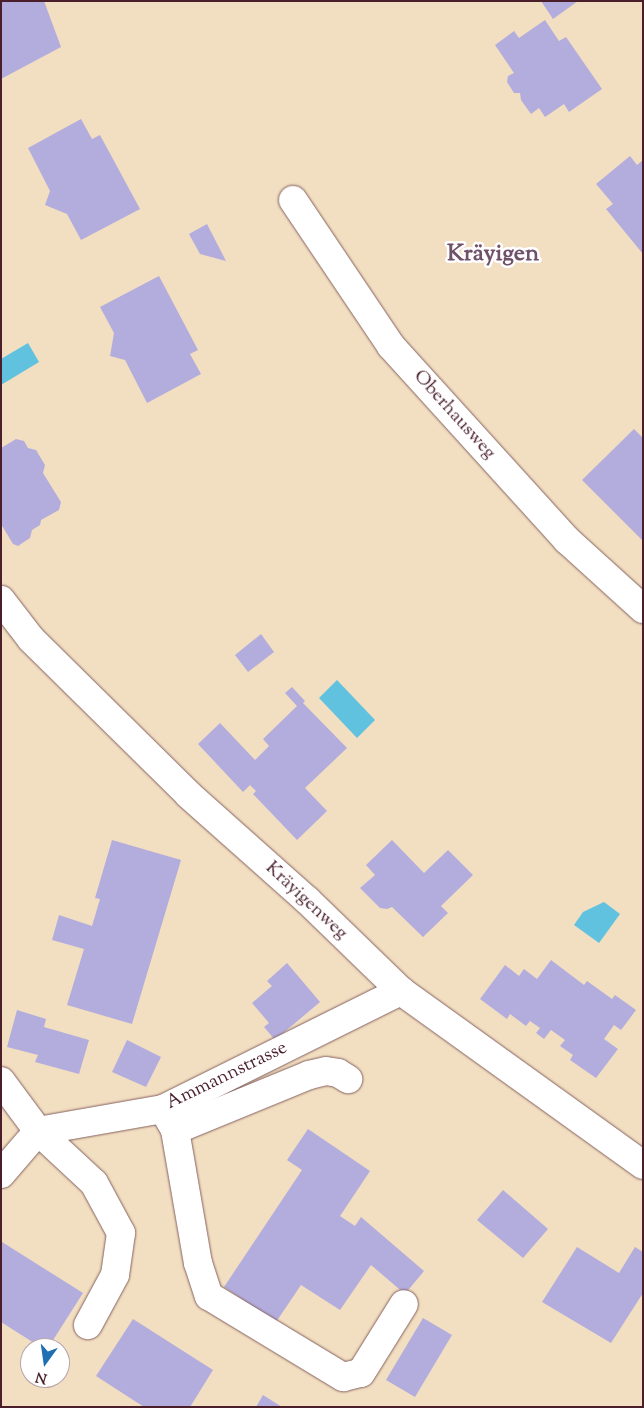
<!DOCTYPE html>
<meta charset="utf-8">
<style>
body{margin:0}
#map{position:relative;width:644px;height:1408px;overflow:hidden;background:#f2dec1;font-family:"Sorts Mill Goudy",serif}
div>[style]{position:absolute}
.water>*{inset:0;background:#61c2df}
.building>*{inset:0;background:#b3addd}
.roads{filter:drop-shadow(0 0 1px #856260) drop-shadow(0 0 1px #856260)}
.minor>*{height:28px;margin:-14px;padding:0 14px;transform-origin:14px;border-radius:14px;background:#fff}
span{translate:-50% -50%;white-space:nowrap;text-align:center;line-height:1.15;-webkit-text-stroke:5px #fff;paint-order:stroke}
.street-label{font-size:19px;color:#4a1f2b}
.district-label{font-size:24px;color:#6f5169;font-weight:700}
.frame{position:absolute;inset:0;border:2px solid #4a1f2b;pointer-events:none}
.north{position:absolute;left:20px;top:1338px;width:50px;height:50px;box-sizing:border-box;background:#fff;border:1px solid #b7a5aa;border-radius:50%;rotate:194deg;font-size:14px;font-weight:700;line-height:20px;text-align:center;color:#4a1f2b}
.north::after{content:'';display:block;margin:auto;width:18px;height:22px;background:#1f6fb2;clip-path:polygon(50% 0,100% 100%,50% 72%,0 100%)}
</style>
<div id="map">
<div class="water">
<i style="clip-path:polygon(28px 343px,39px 362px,1px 385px,1px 359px)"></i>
<i style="clip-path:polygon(337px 680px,375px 720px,357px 738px,319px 698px)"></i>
<i style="clip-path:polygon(604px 902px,620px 914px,599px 943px,574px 925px,583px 912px)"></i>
</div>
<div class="building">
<i style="clip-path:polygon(1px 1px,44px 1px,61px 47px,1px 79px)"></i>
<i style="clip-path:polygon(541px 1px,578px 1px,553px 19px)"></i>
<i style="clip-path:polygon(545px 20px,559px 41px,566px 37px,602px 89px,569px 112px,564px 104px,545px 117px,539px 108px,531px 114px,521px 100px,520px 93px,514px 93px,507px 82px,508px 76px,514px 73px,495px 45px,514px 31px,519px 38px)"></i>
<i style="clip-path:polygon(81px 119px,92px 139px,100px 135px,140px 209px,81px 240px,67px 214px,45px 205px,50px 191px,28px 148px)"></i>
<i style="clip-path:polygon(630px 156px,637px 165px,643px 160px,643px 254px,606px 209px,613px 204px,596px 184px)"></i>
<i style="clip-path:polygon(207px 224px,226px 261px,200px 254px,189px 234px)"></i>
<i style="clip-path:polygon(159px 276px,198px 350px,190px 354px,201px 374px,147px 403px,125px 360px,110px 356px,114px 333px,100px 307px)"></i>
<i style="clip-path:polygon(634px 429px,643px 438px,642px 540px,582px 480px)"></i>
<i style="clip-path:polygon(16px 439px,24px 441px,28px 448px,36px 450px,45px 465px,43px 473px,61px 502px,59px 510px,41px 520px,40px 525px,32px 530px,30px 538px,18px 546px,13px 544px,1px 524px,1px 448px)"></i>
<i style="clip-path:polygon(261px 634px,274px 652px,248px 672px,235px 655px)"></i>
<i style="clip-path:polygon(292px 687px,305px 701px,303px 703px,347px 748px,305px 788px,327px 811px,297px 840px,253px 794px,256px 791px,250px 785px,243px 792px,198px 744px,220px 723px,255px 760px,269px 746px,263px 739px,297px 706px,285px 693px)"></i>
<i style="clip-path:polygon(112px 840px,181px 860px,132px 1024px,67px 1005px,84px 949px,52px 940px,59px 915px,92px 926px,100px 899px,95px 898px)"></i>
<i style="clip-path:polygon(392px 840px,424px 873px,448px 850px,473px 875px,441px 906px,448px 913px,423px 937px,392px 907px,387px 909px,380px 908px,360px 888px,375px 875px,366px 865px)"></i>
<i style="clip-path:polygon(551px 960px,584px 985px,587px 981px,612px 999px,615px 995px,636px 1010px,621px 1030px,614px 1025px,604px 1039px,618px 1049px,596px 1078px,570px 1060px,573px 1055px,560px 1046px,565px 1040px,551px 1030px,544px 1039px,536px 1033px,540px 1028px,530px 1021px,526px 1026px,510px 1014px,507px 1019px,480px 999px,505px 965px,519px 976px,524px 969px,537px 979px)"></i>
<i style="clip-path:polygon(287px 963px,320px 1002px,275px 1040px,264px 1027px,269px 1023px,252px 1003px,272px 986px,267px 981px)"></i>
<i style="clip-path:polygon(17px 1010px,46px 1019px,44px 1027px,89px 1040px,79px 1074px,35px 1062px,38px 1055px,7px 1047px)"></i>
<i style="clip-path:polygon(127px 1040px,161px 1057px,146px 1087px,112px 1072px)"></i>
<i style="clip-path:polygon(308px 1129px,370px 1171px,340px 1216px,355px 1226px,361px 1217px,424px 1271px,405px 1294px,371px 1265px,340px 1310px,301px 1285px,276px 1322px,224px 1287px,302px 1170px,287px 1160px)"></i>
<i style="clip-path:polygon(503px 1190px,548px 1229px,523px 1258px,477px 1220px)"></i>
<i style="clip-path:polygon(2px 1242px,83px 1293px,48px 1348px,42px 1348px,1px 1322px)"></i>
<i style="clip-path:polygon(577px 1247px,619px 1273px,635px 1247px,643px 1252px,643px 1293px,611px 1343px,542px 1302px)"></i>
<i style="clip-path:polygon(423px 1318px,452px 1335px,415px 1397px,386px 1380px)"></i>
<i style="clip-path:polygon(133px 1319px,213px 1370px,190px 1407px,144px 1407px,96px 1376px)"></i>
<i style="clip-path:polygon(263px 1395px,282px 1407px,256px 1407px)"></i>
</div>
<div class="roads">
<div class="minor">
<i style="left:293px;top:200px;width:176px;rotate:56.1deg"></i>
<i style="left:391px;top:346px;width:262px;rotate:47.8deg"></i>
<i style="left:567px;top:540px;width:103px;rotate:42.2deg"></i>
<i style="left:1px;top:600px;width:49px;rotate:52.4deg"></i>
<i style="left:31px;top:639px;width:222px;rotate:44.6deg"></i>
<i style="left:189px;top:795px;width:158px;rotate:41.7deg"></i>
<i style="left:307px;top:900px;width:131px;rotate:44.1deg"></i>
<i style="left:401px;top:991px;width:298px;rotate:35.7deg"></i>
<i style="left:1px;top:1081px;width:62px;rotate:53.5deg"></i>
<i style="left:38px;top:1131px;width:76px;rotate:42.9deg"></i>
<i style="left:94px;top:1183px;width:57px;rotate:61.6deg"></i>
<i style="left:121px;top:1233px;width:42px;rotate:98.1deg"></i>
<i style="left:115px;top:1275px;width:57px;rotate:118.4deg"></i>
<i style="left:163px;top:1109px;width:24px;rotate:60deg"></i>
<i style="left:175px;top:1130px;width:135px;rotate:80.2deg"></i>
<i style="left:198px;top:1263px;width:35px;rotate:72deg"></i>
<i style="left:209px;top:1296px;width:157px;rotate:31.2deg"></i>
<i style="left:343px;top:1377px;width:18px;rotate:-13deg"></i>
<i style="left:361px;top:1373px;width:81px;rotate:-58.1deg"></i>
<i style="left:175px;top:1130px;width:145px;rotate:-22.3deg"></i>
<i style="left:309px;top:1075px;width:17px;rotate:-13deg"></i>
<i style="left:326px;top:1071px;width:12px;rotate:9deg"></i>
<i style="left:338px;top:1073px;width:12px;rotate:31deg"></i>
<i style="left:1px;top:1174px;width:57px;rotate:-49.3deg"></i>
<i style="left:38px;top:1131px;width:127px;rotate:-10deg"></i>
<i style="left:163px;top:1109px;width:266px;rotate:-26.4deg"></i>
</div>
</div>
<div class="street-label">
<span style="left:454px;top:415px;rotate:48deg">Oberhausweg</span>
<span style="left:306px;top:901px;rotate:43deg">Kräyigenweg</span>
<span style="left:227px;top:1076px;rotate:-26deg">Ammannstrasse</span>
</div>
<div class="district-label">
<span style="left:493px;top:255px">Kräyigen</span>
</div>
<div class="frame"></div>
<div class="north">N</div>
</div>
